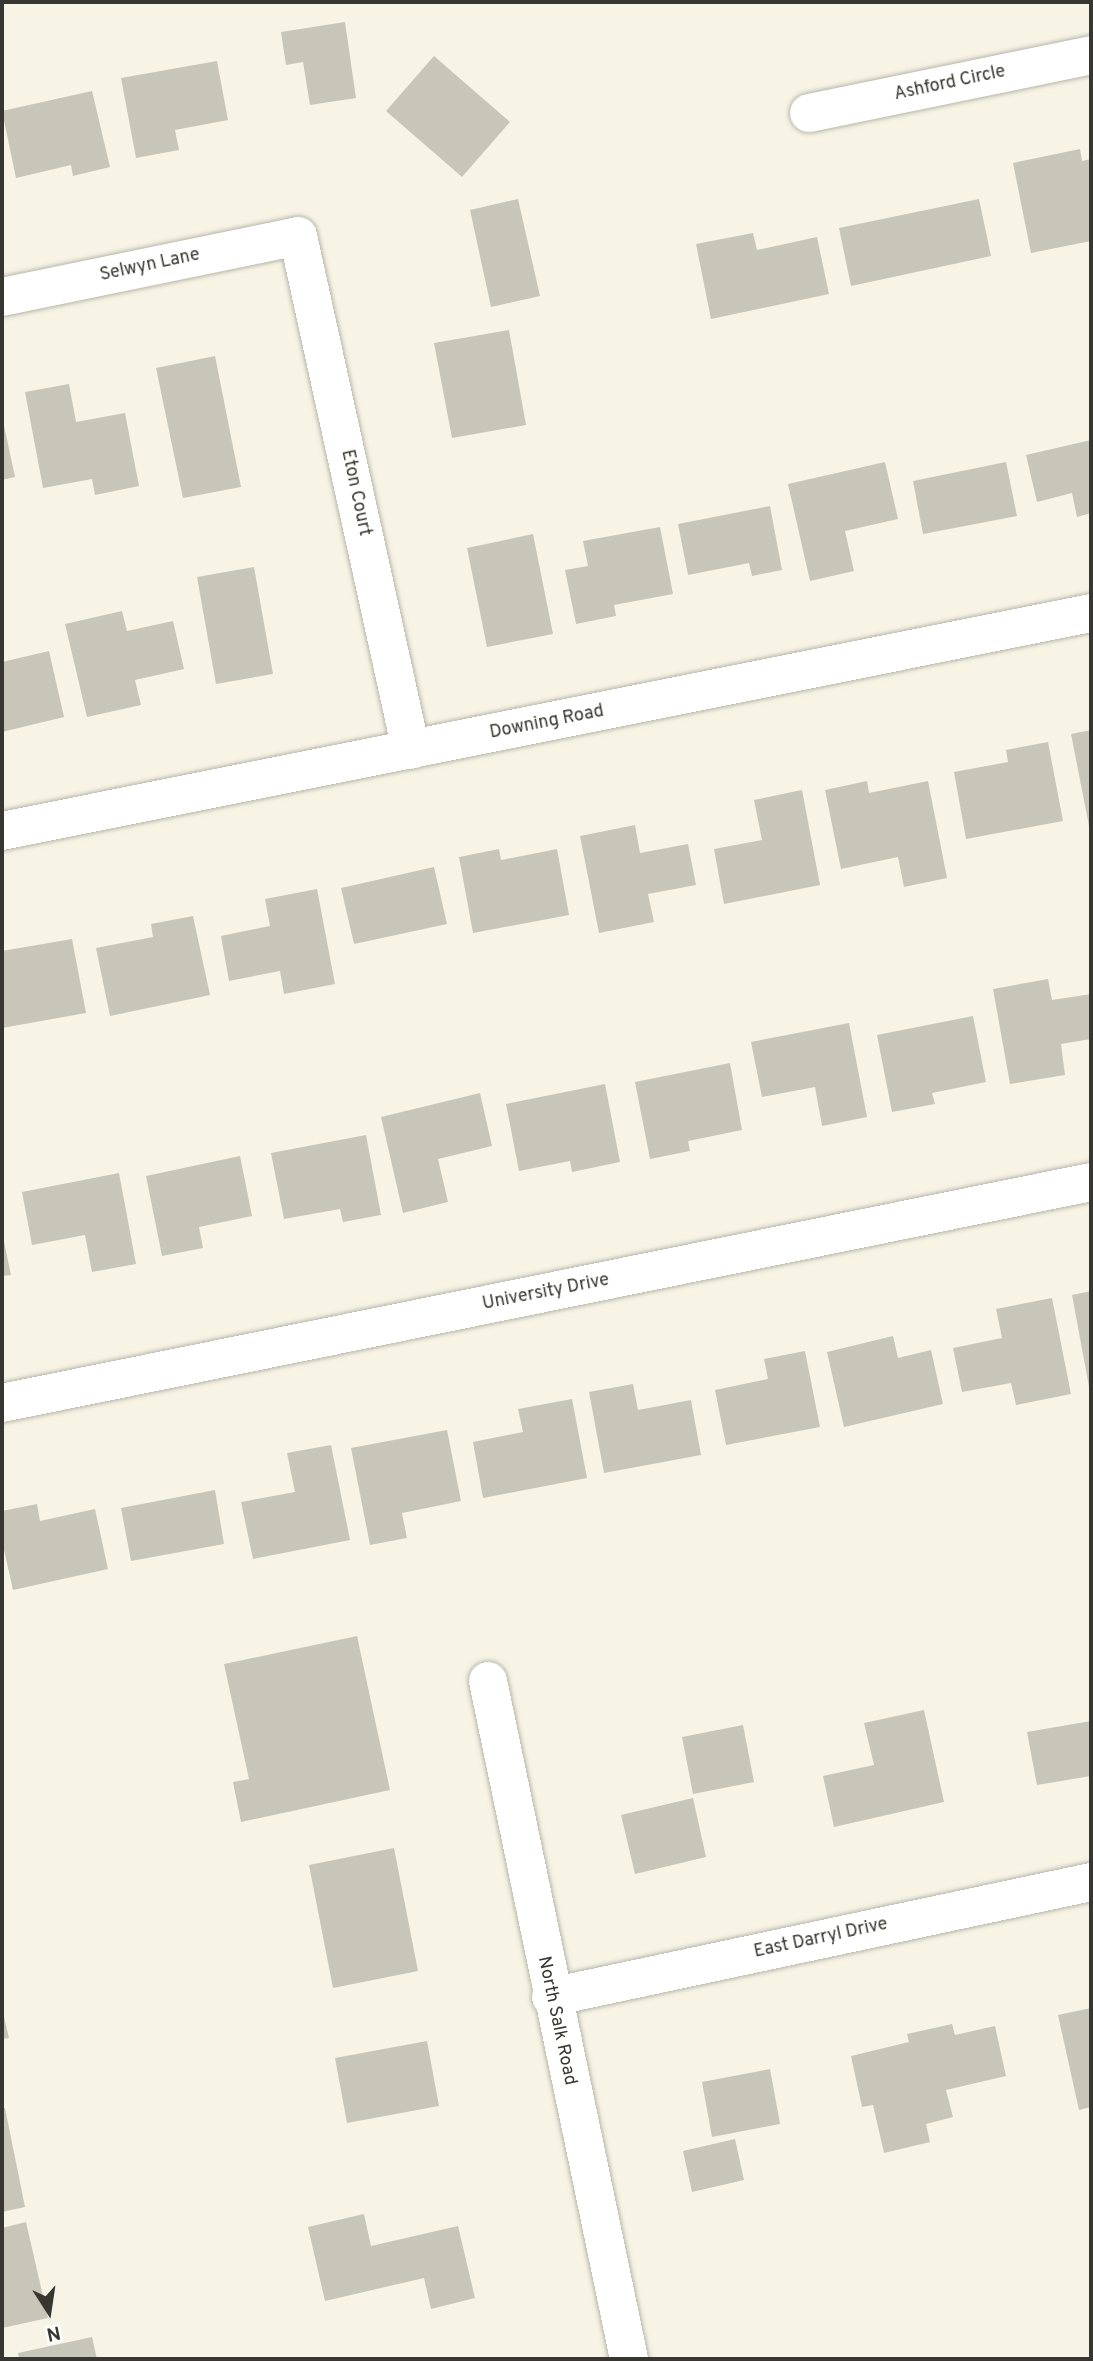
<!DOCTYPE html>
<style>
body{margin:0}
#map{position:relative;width:1093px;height:2361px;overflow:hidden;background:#f7f4e6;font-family:Overpass,sans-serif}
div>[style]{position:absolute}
.building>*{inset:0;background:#c8c6b8}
.roads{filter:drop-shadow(0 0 2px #b8b6a8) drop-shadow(0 0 2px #b8b6a8)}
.minor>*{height:38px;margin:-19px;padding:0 19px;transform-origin:19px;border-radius:19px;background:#fff}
span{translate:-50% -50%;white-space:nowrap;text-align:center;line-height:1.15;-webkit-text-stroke:6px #fff;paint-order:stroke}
.street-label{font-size:18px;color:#373630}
.frame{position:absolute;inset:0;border:4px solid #373630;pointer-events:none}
.north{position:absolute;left:14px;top:2277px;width:70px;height:70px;-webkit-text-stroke:5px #fff;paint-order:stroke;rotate:168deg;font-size:19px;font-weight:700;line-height:28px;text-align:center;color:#373630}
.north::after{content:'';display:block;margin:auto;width:24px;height:32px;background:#373630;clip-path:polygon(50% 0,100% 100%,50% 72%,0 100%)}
</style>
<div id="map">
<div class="building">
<i style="clip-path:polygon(345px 22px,356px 98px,310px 105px,303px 62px,286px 65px,281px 32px)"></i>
<i style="clip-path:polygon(434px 56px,510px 122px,462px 177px,386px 111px)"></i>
<i style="clip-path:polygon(217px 61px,228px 120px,175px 130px,179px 150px,136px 158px,121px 78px)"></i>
<i style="clip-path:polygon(92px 91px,110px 167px,73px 176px,71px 165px,16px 178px,2px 111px)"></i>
<i style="clip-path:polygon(1080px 149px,1082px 161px,1091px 159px,1091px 241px,1031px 253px,1013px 163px)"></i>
<i style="clip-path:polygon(518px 199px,540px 296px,491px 307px,470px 210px)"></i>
<i style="clip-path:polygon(979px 199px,991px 256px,851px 286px,839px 228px)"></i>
<i style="clip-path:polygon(753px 233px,757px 250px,817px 237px,829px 294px,711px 319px,696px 244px)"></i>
<i style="clip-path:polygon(509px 330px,526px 425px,452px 438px,434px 343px)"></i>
<i style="clip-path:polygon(215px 356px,241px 487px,183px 498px,156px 368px)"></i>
<i style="clip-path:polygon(69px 384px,76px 422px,125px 413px,139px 486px,95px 495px,92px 479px,43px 488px,25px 392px)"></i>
<i style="clip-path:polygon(2px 416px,15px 477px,2px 480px)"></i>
<i style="clip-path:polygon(1091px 440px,1091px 513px,1077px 517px,1072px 493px,1037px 502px,1026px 455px)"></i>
<i style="clip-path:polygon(885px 462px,898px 519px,845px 531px,854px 571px,810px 581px,788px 484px)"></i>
<i style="clip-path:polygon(1006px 462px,1017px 516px,923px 534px,913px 481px)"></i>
<i style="clip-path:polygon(770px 506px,782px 570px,752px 576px,749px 563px,688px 575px,678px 524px)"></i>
<i style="clip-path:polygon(660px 527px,673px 594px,614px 605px,616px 616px,576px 624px,565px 570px,588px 566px,583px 541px)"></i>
<i style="clip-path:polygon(533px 534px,553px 634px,487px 647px,467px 548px)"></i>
<i style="clip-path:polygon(254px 567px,273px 674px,216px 684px,197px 577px)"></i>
<i style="clip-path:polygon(122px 611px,127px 631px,173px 621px,184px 669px,135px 680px,141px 705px,87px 717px,65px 624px)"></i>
<i style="clip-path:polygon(49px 651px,64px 717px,2px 732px,2px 662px)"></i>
<i style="clip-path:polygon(1091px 730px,1091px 830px,1090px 831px,1071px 734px)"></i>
<i style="clip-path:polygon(1048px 742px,1063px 821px,966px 839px,954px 772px,1008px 762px,1006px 750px)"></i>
<i style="clip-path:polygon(867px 781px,869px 793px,928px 781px,947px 878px,904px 887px,898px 857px,841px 869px,825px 790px)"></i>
<i style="clip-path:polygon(802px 790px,820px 885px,724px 904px,714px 849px,762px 840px,754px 800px)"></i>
<i style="clip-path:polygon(635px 825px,640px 853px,688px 844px,696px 885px,648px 894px,654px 922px,599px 933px,580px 836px)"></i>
<i style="clip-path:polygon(499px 849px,501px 860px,557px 849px,569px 915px,473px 933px,459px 857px)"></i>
<i style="clip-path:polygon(434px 867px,447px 924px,354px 944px,341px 888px)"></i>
<i style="clip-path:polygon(317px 889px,335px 984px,284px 994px,280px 971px,229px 981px,221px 936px,270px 926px,265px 899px)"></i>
<i style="clip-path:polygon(193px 916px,210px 995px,110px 1016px,96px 948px,153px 937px,151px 924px)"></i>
<i style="clip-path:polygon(72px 939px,86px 1013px,2px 1028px,2px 951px)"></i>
<i style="clip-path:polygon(1048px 979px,1052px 1000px,1091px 994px,1091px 1039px,1061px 1044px,1065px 1075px,1010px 1084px,993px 989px)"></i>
<i style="clip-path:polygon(973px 1016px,986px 1082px,932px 1093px,935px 1104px,892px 1112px,877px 1035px)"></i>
<i style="clip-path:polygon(849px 1023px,867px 1117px,822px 1126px,815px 1087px,762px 1097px,751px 1042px)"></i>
<i style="clip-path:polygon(730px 1063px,742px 1130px,688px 1141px,690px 1151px,650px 1159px,635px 1082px)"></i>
<i style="clip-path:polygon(605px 1084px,620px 1162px,572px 1172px,570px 1161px,519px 1171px,506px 1104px)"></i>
<i style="clip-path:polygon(480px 1093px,492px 1146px,438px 1159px,448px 1202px,403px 1213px,381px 1117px)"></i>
<i style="clip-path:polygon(366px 1135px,381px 1215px,343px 1222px,340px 1209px,284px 1219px,271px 1153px)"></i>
<i style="clip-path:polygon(240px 1156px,252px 1216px,199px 1227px,203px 1248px,162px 1256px,146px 1176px)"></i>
<i style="clip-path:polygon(119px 1173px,136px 1264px,92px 1272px,85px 1235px,32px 1245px,22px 1192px)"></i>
<i style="clip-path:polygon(2px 1232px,11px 1275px,2px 1276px)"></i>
<i style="clip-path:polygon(1091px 1291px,1091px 1392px,1090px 1392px,1072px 1295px)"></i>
<i style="clip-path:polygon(1052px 1298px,1071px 1394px,1016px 1405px,1011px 1383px,962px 1392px,953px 1348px,1002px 1338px,996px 1309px)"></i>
<i style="clip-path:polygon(893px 1336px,898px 1358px,931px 1350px,943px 1404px,844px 1427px,827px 1352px)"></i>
<i style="clip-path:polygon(805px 1351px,820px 1427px,726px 1445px,715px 1390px,768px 1379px,764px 1359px)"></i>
<i style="clip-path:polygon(633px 1384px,638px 1410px,691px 1400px,701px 1455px,604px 1473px,589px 1392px)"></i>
<i style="clip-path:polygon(572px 1399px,587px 1478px,483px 1498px,473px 1442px,523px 1432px,518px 1409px)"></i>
<i style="clip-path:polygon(447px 1430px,461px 1501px,402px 1513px,407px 1538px,370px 1545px,351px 1448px)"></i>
<i style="clip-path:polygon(331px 1445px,350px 1540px,253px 1559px,241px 1502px,295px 1492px,287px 1453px)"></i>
<i style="clip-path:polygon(215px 1490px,224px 1544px,131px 1561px,121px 1508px)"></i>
<i style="clip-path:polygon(37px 1504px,40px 1521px,95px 1509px,108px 1569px,13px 1590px,2px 1541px,2px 1511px)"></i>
<i style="clip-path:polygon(357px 1636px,390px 1790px,241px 1822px,233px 1782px,249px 1779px,224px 1664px)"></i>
<i style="clip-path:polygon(924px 1710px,944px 1802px,834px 1827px,823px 1776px,874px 1765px,864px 1723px)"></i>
<i style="clip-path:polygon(1091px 1721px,1091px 1776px,1037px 1785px,1027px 1732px)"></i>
<i style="clip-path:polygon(743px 1725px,754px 1782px,693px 1794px,682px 1737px)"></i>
<i style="clip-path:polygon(693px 1798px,706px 1857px,635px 1874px,621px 1815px)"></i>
<i style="clip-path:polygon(394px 1848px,418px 1971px,333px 1988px,309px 1865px)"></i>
<i style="clip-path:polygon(2px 2008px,9px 2038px,2px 2039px)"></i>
<i style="clip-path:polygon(1091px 2008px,1091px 2107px,1079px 2110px,1058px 2015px)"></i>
<i style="clip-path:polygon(952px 2024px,955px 2035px,995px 2026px,1006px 2076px,946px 2090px,953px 2117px,926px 2124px,930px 2142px,884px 2153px,873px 2105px,862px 2107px,851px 2056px,909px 2042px,907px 2034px)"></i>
<i style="clip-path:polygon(427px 2041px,439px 2106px,347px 2123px,335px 2058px)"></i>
<i style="clip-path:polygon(770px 2069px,780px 2124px,712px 2137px,702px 2082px)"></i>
<i style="clip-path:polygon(5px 2108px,25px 2207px,2px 2212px,2px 2109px)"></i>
<i style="clip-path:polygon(735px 2139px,744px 2180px,692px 2192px,683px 2151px)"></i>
<i style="clip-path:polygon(364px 2214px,371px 2246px,458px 2226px,475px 2298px,431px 2309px,424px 2278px,325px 2301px,308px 2227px)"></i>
<i style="clip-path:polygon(26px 2222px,48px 2318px,2px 2328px,2px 2228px)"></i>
<i style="clip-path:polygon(92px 2337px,97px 2359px,19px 2359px,18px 2353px)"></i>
</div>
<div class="roads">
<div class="minor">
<i style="left:809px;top:113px;width:288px;rotate:-11.6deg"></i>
<i style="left:2px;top:297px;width:302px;rotate:-11.6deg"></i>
<i style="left:298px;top:236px;width:526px;rotate:77.6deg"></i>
<i style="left:2px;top:831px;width:1111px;rotate:-11.32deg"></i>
<i style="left:2px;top:1403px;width:1111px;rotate:-11.47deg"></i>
<i style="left:488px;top:1681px;width:693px;rotate:78.25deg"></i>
<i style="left:551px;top:1997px;width:552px;rotate:-12.02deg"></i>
</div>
</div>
<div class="street-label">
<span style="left:950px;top:84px;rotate:-12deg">Ashford Circle</span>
<span style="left:150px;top:266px;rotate:-12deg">Selwyn Lane</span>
<span style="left:355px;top:493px;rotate:78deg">Eton Court</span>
<span style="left:547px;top:723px;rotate:-11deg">Downing Road</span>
<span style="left:546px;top:1293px;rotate:-11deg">University Drive</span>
<span style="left:821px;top:1939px;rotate:-12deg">East Darryl Drive</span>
<span style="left:556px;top:2021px;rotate:78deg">North Salk Road</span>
</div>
<div class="frame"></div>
<div class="north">N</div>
</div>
